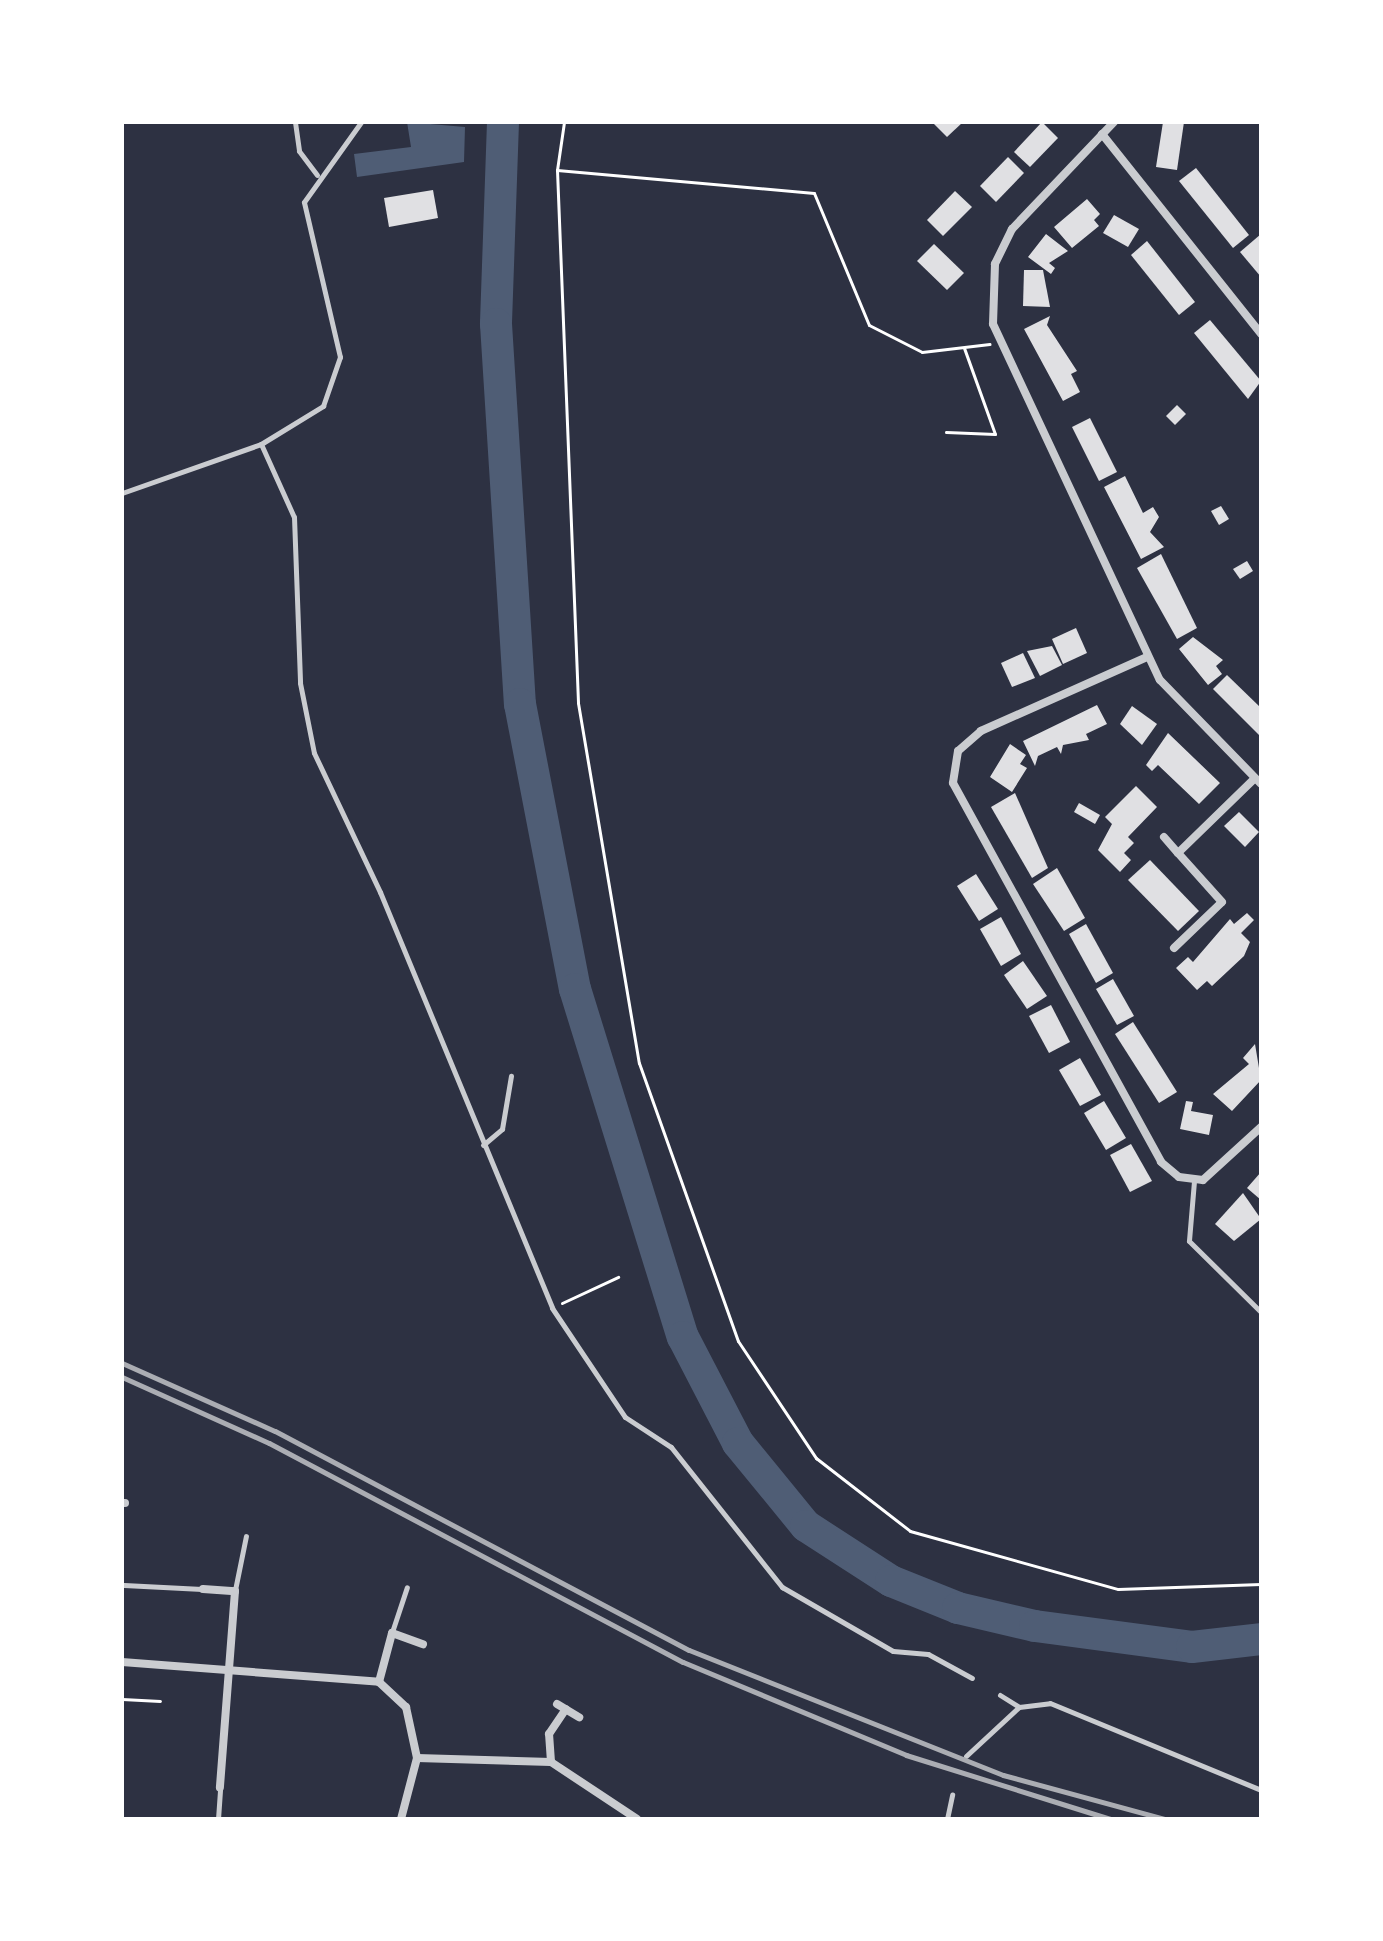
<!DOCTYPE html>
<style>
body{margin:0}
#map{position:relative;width:1383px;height:1941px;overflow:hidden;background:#2d3142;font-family:Overpass,sans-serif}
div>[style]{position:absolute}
.water>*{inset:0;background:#4f5d75}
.river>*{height:32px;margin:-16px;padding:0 16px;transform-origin:16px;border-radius:16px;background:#4f5d75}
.building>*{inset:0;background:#e0e0e3}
.path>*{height:3px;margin:-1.5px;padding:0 1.5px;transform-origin:1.5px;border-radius:1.5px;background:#fff}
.service>*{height:5px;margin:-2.5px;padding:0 2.5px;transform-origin:2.5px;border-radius:2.5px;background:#caccd0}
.minor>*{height:8px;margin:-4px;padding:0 4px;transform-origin:4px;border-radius:4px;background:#caccd0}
.rail>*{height:5px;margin:-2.5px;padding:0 2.5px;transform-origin:2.5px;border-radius:2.5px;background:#abadb3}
span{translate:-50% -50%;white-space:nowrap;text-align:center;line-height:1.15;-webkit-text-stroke:6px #fff;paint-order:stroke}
.frame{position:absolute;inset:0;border:124px solid #fff;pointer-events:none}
</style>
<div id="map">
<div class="water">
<i style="clip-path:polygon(407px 122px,465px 127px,464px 162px,357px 177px,354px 154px,411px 147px)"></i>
</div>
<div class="river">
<i style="left:503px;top:122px;width:202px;rotate:92deg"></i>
<i style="left:496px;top:324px;width:381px;rotate:86.4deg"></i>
<i style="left:520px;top:704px;width:290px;rotate:79.1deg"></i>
<i style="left:575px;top:989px;width:364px;rotate:72.8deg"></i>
<i style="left:683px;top:1337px;width:119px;rotate:62.6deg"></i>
<i style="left:738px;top:1443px;width:107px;rotate:50.7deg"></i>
<i style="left:806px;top:1526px;width:101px;rotate:32.9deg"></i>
<i style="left:891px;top:1581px;width:72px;rotate:21.9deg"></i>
<i style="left:958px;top:1608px;width:79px;rotate:13.2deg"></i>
<i style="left:1035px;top:1626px;width:158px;rotate:7.6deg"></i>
<i style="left:1192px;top:1647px;width:69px;rotate:-6.6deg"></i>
</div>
<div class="building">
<i style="clip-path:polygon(932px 122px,963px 122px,947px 137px)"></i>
<i style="clip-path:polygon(1042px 122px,1058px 138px,1030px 167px,1014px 152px)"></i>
<i style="clip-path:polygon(1163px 122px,1184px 122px,1177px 170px,1156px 167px)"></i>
<i style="clip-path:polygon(1008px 157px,1024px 173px,996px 202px,980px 186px)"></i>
<i style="clip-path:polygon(1196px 168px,1249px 235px,1233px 248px,1179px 181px)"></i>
<i style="clip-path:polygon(433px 190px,438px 218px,389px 227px,384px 198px)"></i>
<i style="clip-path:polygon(955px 191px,972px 207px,943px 236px,927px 220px)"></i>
<i style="clip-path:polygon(1087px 199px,1100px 214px,1094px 220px,1099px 226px,1072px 248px,1054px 227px)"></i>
<i style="clip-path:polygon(1114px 215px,1139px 229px,1128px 247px,1103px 233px)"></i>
<i style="clip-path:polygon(1046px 234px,1068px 251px,1049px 263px,1055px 268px,1051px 274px,1028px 257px)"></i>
<i style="clip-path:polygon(1261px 234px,1261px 277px,1240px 252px)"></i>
<i style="clip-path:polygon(1147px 241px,1195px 302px,1179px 315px,1131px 255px)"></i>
<i style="clip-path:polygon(934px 244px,964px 273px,947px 290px,917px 261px)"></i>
<i style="clip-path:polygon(1024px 270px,1043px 270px,1050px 307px,1023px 306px)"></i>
<i style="clip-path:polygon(1050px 316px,1047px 325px,1077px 371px,1071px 374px,1080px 392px,1063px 401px,1024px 329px)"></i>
<i style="clip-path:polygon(1210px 320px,1261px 381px,1248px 399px,1194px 333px)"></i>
<i style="clip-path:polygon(1177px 405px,1186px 414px,1175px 425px,1166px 416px)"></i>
<i style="clip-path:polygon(1090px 418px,1117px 472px,1099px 481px,1072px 427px)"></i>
<i style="clip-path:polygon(1125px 476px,1143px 513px,1153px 507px,1159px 517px,1150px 532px,1164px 547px,1141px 559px,1104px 487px)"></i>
<i style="clip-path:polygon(1221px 506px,1229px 519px,1219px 525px,1211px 511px)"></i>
<i style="clip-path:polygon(1161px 554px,1197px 628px,1177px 639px,1137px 568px)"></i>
<i style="clip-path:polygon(1247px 561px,1253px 571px,1240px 579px,1233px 569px)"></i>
<i style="clip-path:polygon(1076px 628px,1087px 653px,1063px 664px,1052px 639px)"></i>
<i style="clip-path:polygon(1193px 637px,1223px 660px,1216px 666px,1222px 674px,1208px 685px,1179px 649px)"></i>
<i style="clip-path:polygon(1052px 646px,1062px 665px,1040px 676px,1027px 651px)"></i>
<i style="clip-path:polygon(1023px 653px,1035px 678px,1012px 687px,1001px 663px)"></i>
<i style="clip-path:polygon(1227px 675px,1261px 708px,1261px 737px,1213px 689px)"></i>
<i style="clip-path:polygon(1097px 705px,1107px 724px,1086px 734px,1089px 740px,1063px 745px,1061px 754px,1057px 747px,1038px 756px,1035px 766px,1023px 741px)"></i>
<i style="clip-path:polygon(1132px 706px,1157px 724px,1142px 745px,1120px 724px)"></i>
<i style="clip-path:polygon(1168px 733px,1220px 783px,1199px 804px,1158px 765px,1152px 771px,1146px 765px)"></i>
<i style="clip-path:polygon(1010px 744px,1026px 755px,1020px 764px,1027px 768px,1012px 792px,990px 777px)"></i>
<i style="clip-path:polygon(1136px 786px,1157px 807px,1128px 837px,1134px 843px,1124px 853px,1131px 860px,1120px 872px,1098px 850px,1112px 824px,1105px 817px)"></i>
<i style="clip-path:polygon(1015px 793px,1048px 868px,1032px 878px,991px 807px)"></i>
<i style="clip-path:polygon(1079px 803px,1100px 815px,1095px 824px,1074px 812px)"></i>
<i style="clip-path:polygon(1239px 812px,1259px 832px,1245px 847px,1224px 826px)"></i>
<i style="clip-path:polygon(1150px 860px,1199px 911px,1178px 931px,1128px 880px)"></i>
<i style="clip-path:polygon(1057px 868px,1085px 918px,1064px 931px,1033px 884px)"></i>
<i style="clip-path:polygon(976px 874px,998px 909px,979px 921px,957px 886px)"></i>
<i style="clip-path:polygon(1247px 913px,1254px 920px,1241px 933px,1250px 942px,1244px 956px,1212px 986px,1207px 981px,1197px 990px,1176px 968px,1188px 957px,1193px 962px,1230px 919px,1234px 924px)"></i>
<i style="clip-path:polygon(1001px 917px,1021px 954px,1001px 966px,980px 929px)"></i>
<i style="clip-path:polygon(1086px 924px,1113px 973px,1096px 983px,1069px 934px)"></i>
<i style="clip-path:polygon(1023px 961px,1047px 996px,1027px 1009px,1004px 975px)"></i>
<i style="clip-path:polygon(1113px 979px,1134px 1016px,1117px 1025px,1096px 989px)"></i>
<i style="clip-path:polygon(1051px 1005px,1070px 1042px,1049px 1053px,1029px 1016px)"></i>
<i style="clip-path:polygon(1133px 1022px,1177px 1092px,1159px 1103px,1115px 1034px)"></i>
<i style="clip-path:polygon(1255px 1044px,1261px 1080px,1232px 1111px,1213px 1094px,1249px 1064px,1243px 1058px)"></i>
<i style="clip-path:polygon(1080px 1058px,1101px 1095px,1080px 1106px,1059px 1070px)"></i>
<i style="clip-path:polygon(1104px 1101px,1126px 1138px,1106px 1150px,1084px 1113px)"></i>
<i style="clip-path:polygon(1186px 1101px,1193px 1102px,1191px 1111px,1213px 1115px,1209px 1135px,1180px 1129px)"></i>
<i style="clip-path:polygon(1131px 1144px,1152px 1181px,1130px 1192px,1110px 1155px)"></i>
<i style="clip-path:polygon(1261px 1172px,1261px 1200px,1247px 1188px)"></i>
<i style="clip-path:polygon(1243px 1193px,1261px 1219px,1234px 1241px,1215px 1224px)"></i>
</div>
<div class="path">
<i style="left:564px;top:122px;width:49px;rotate:98.3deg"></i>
<i style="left:557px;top:170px;width:533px;rotate:87.74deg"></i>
<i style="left:578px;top:703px;width:365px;rotate:80.4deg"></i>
<i style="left:639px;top:1063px;width:295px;rotate:70.4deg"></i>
<i style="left:738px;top:1341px;width:141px;rotate:56.3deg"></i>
<i style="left:816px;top:1458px;width:119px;rotate:37.8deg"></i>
<i style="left:910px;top:1531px;width:216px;rotate:15.6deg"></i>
<i style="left:1118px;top:1589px;width:143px;rotate:-2deg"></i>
<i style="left:557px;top:170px;width:258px;rotate:5.1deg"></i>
<i style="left:814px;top:193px;width:143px;rotate:67.4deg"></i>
<i style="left:869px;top:325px;width:59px;rotate:27deg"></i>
<i style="left:922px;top:352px;width:68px;rotate:-6.7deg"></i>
<i style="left:946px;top:432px;width:49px;rotate:2.3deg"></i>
<i style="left:995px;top:434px;width:91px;rotate:-109.8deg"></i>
<i style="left:562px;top:1303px;width:62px;rotate:-24.9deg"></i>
<i style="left:122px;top:1699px;width:38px;rotate:3deg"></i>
</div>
<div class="service">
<i style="left:295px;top:122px;width:29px;rotate:82deg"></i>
<i style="left:299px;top:151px;width:30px;rotate:53deg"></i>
<i style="left:261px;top:444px;width:80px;rotate:65.7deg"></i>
<i style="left:294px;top:517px;width:166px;rotate:87.9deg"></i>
<i style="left:300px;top:683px;width:71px;rotate:78.7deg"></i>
<i style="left:314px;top:753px;width:154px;rotate:64.6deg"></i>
<i style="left:380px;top:892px;width:450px;rotate:67.5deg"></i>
<i style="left:552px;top:1308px;width:131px;rotate:56.2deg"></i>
<i style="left:625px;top:1417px;width:55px;rotate:33.1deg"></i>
<i style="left:671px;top:1447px;width:179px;rotate:51.6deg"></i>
<i style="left:782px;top:1587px;width:128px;rotate:30deg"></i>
<i style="left:893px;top:1651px;width:35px;rotate:5deg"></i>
<i style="left:928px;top:1654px;width:50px;rotate:28.6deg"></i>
<i style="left:122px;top:493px;width:147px;rotate:-19.4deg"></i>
<i style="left:261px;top:444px;width:73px;rotate:-31.5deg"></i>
<i style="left:323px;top:406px;width:52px;rotate:-70.9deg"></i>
<i style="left:340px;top:357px;width:159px;rotate:-103.1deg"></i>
<i style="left:304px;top:202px;width:98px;rotate:-54.5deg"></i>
<i style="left:483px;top:1145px;width:25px;rotate:-40deg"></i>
<i style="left:502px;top:1129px;width:54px;rotate:-80.4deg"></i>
<i style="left:1194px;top:1181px;width:60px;rotate:94.8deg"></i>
<i style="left:1189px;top:1241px;width:101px;rotate:44.6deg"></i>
<i style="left:124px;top:1585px;width:78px;rotate:2.9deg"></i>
<i style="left:235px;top:1590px;width:55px;rotate:-78.5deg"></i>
<i style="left:392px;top:1632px;width:47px;rotate:-71.6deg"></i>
<i style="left:1000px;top:1695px;width:22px;rotate:32deg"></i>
<i style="left:1019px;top:1707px;width:31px;rotate:-7deg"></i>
<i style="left:1050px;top:1703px;width:228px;rotate:22.4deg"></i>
<i style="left:966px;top:1756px;width:72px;rotate:-42.8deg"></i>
<i style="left:218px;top:1819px;width:32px;rotate:-86deg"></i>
<i style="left:947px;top:1819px;width:25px;rotate:-78deg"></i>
</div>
<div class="minor">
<i style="left:1114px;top:122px;width:148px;rotate:133.6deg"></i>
<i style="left:1012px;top:229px;width:39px;rotate:116deg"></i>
<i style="left:995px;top:264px;width:60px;rotate:91.9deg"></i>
<i style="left:993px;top:324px;width:393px;rotate:64.9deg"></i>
<i style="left:1160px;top:680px;width:145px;rotate:45.8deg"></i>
<i style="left:1102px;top:134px;width:256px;rotate:51.5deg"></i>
<i style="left:1147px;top:657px;width:182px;rotate:156deg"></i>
<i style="left:981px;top:731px;width:30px;rotate:139deg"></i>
<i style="left:958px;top:751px;width:32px;rotate:99deg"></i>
<i style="left:953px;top:783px;width:432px;rotate:61.2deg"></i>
<i style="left:1161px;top:1162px;width:23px;rotate:40deg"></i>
<i style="left:1179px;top:1177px;width:24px;rotate:7deg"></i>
<i style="left:1203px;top:1180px;width:79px;rotate:-42.4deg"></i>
<i style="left:1164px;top:837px;width:21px;rotate:49deg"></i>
<i style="left:1178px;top:853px;width:107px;rotate:-44.2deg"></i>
<i style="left:1174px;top:948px;width:66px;rotate:-43.8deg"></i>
<i style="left:1222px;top:902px;width:66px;rotate:-131.9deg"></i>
<i style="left:122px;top:1503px;width:3px"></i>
<i style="left:203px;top:1589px;width:32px;rotate:4deg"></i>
<i style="left:235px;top:1591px;width:197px;rotate:94.4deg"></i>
<i style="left:122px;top:1662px;width:258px;rotate:4.4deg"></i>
<i style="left:379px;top:1682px;width:37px;rotate:43deg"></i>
<i style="left:406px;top:1707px;width:52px;rotate:77.8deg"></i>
<i style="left:417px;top:1758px;width:63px;rotate:104.7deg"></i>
<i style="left:379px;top:1682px;width:51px;rotate:-75.1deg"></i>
<i style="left:392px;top:1633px;width:33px;rotate:20deg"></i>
<i style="left:557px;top:1704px;width:26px;rotate:31deg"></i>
<i style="left:417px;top:1758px;width:134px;rotate:1.7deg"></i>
<i style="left:551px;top:1762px;width:103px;rotate:33.5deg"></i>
<i style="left:551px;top:1762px;width:28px;rotate:-94deg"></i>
<i style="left:549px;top:1734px;width:30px;rotate:-56deg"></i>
</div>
<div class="rail">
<i style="left:122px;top:1363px;width:167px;rotate:24deg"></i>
<i style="left:275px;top:1431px;width:468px;rotate:27.9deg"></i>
<i style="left:689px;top:1650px;width:338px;rotate:21.7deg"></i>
<i style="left:1003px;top:1775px;width:168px;rotate:15.2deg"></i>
<i style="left:122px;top:1377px;width:161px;rotate:24.2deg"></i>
<i style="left:269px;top:1443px;width:468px;rotate:27.9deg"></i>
<i style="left:683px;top:1662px;width:242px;rotate:22.6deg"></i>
<i style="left:906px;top:1755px;width:214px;rotate:17.4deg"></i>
</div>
<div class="frame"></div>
</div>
